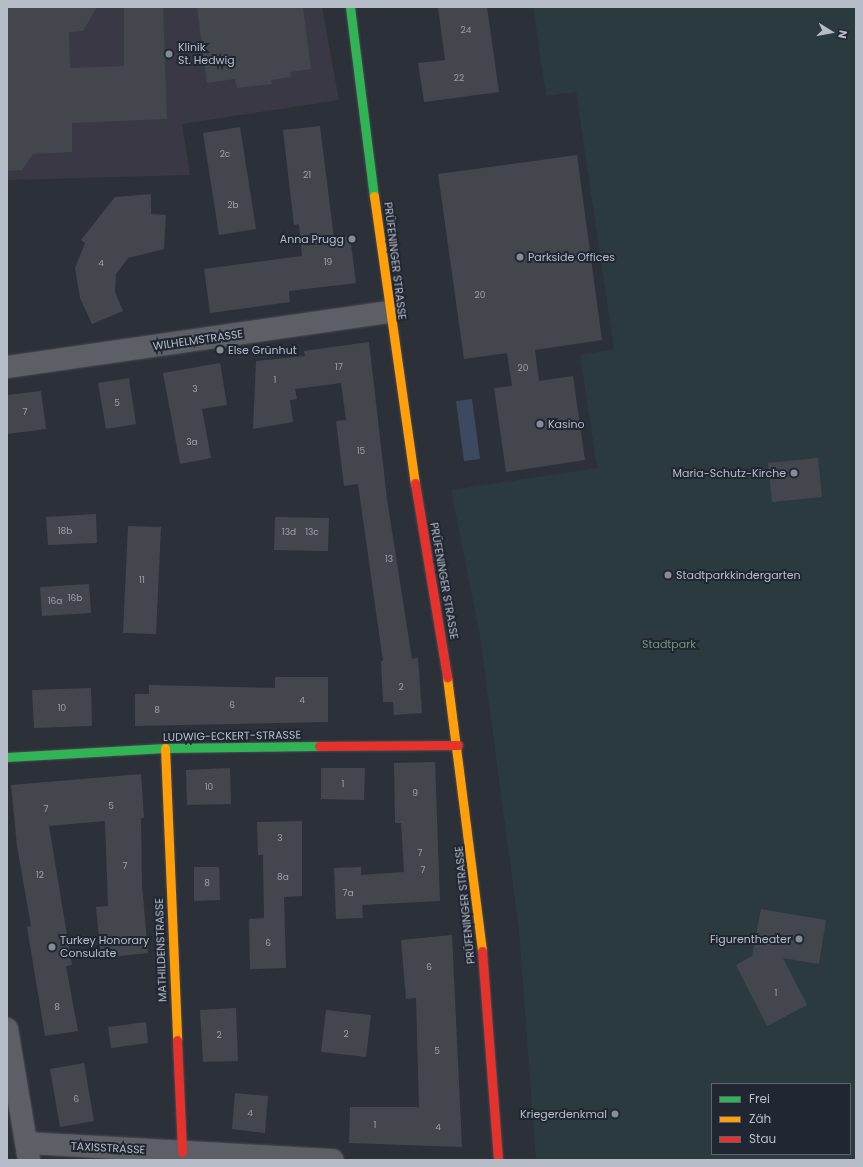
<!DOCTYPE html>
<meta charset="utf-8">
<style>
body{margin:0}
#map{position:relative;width:863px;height:1167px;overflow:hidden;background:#2c3038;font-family:Poppins,sans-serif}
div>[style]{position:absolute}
.medical>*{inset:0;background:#393844}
.green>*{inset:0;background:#2a3a3e}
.water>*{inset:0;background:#3d4960}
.building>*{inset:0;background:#43474d}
.roads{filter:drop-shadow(0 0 1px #484b51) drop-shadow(0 0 1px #484b51)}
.street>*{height:22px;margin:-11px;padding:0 11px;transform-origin:11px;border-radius:11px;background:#5c5f66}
.fast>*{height:9px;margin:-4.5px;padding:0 4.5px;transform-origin:4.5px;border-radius:4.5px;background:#30b455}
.slow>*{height:9px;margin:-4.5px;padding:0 4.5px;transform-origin:4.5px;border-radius:4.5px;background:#ff9f0a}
.jam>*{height:9px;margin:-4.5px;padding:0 4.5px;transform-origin:4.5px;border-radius:4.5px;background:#e5322d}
.dots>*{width:11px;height:11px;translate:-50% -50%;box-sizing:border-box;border:2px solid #202632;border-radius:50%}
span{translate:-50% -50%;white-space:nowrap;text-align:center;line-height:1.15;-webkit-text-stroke:4px #202632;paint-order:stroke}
.number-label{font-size:9px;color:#9aa0a9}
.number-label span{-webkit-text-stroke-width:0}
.poi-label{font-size:11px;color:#b7bdc8}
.left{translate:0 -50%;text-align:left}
.right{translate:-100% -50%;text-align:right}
.street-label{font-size:11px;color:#b7bdc8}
.park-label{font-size:11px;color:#71977c}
.frame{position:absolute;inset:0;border:8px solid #b7bdc8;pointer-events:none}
.legend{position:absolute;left:711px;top:1083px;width:140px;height:72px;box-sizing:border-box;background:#202632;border:1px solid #5c626e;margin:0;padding:5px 7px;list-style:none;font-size:12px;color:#b7bdc8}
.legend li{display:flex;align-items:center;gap:8px;height:20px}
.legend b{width:20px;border:1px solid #5c626e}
.north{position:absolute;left:811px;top:12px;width:40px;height:40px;-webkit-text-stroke:3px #202632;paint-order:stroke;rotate:101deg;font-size:11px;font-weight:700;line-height:16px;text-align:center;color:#b7bdc8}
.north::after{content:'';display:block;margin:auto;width:14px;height:18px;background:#b7bdc8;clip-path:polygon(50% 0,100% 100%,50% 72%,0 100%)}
</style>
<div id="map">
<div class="medical">
<i style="clip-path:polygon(7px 7px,322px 7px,339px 100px,182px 124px,190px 175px,7px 180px)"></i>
</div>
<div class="green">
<i style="clip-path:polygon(evenodd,533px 7px,856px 7px,856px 1160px,536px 1160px,519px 931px,480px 636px,451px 490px,597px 468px,580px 355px,614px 349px,576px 92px,546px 96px,533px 7px,712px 1084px,850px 1084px,850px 1154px,712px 1154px,712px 1084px)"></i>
</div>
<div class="water">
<i style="clip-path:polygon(472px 399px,480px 459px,464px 461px,456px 401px)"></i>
</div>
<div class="building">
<i style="clip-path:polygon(7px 7px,97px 7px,83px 31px,69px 32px,70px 68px,124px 66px,124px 7px,163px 7px,167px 119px,72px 123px,72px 152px,33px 154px,22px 170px,7px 171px)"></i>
<i style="clip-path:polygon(197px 7px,303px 7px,311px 69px,290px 72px,291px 77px,271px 80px,272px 84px,237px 88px,235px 79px,207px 83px)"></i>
<i style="clip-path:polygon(438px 7px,487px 7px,499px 92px,424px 102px,418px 63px,445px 60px)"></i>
<i style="clip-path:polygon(320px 126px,334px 238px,350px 236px,356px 283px,289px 291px,290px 302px,210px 313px,204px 269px,302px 256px,299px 224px,294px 225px,283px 130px)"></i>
<i style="clip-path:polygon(240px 127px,256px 229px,219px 235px,203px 133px)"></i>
<i style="clip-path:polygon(577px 155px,602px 340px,535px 350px,539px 381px,573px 376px,585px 460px,506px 472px,494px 388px,512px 386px,507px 353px,464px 359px,438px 174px)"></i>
<i style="clip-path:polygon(151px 194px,151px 214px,166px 215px,164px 249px,128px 258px,116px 274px,115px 292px,123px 311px,92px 324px,80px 298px,75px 268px,85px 243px,81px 240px,115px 197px)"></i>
<i style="clip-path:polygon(369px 342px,387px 499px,412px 659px,418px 658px,422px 713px,394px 715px,393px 702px,383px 702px,381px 661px,383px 661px,358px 484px,344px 486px,336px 421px,346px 420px,341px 383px,295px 389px,297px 399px,290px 400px,293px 422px,253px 429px,256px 361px,305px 356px,304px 351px)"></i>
<i style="clip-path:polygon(220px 363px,227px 405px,202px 409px,211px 458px,180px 464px,163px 373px)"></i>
<i style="clip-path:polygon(129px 378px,136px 424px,106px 429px,98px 383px)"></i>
<i style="clip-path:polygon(41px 391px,46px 429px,7px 434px,7px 395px)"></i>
<i style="clip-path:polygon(818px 458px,822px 497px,772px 502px,768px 463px)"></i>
<i style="clip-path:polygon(96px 514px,97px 543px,48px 545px,46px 517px)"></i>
<i style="clip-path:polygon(275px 517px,329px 518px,328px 551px,274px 550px)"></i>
<i style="clip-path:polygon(128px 526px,161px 527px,156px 634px,123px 633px)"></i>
<i style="clip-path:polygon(89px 584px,91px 613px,42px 616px,40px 587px)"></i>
<i style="clip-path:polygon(275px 677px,328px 677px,328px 722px,135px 726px,135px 694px,149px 694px,149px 685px,275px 688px)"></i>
<i style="clip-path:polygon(91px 688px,92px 726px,34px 728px,32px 690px)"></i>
<i style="clip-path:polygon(435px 762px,440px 901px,362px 905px,363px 918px,336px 919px,334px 868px,361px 867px,361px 875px,404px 872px,401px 823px,395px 823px,394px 763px)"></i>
<i style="clip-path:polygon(230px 768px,231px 804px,187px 805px,186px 770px)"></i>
<i style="clip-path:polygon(321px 768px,365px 768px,364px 800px,321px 799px)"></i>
<i style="clip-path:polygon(141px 774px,144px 818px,141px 818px,142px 885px,148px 953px,101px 958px,96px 907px,108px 906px,105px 821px,49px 826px,72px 965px,66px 966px,78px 1031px,45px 1036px,27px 927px,31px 926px,17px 846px,11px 785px)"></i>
<i style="clip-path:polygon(302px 821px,302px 896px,284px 897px,286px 968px,250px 969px,249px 919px,264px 918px,263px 855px,258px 855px,257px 822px)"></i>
<i style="clip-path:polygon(194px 867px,219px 867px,220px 900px,194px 901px)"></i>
<i style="clip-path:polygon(761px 909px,826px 920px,819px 964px,783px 958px,807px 1005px,767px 1026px,736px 965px,752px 956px)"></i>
<i style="clip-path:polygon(452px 935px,462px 1147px,349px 1143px,350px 1107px,419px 1107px,416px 998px,406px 999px,401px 940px)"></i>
<i style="clip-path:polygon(236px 1008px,238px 1061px,203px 1062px,200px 1010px)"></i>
<i style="clip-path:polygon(326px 1010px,371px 1015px,366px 1057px,321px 1052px)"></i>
<i style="clip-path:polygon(146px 1022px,148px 1043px,111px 1048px,108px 1027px)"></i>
<i style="clip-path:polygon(84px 1063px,94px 1121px,60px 1127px,50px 1069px)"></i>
<i style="clip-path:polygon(235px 1093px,268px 1096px,265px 1133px,232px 1129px)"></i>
</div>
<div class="roads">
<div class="street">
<i style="left:7px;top:367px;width:386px;rotate:-8.2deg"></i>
<i style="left:7px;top:1029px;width:133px;rotate:80.5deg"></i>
<i style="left:27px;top:1143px;width:306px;rotate:3.2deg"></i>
</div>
<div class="fast">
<i style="left:350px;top:7px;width:191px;rotate:82.8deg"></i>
<i style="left:7px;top:757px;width:158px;rotate:-3.3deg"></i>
<i style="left:165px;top:748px;width:154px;rotate:-0.7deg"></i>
</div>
<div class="slow">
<i style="left:374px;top:196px;width:290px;rotate:81.9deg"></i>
<i style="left:447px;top:677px;width:276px;rotate:82.7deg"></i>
<i style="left:165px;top:748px;width:292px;rotate:87.6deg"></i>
</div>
<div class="jam">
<i style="left:415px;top:483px;width:197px;rotate:80.6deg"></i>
<i style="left:319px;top:746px;width:139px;rotate:-0.4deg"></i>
<i style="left:482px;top:951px;width:210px;rotate:85.6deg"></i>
<i style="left:177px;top:1040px;width:112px;rotate:87.4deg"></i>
</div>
</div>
<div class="dots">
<i style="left:169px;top:54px;background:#868c96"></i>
<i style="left:352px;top:239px;background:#868c96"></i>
<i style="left:520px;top:257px;background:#868c96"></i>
<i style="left:220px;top:350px;background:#868c96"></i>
<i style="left:540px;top:424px;background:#868c96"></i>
<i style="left:794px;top:473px;background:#868c96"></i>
<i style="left:668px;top:575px;background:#868c96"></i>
<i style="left:799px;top:939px;background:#868c96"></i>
<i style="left:52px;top:947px;background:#868c96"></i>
<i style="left:615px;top:1114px;background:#868c96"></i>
</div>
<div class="number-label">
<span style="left:466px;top:30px">24</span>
<span style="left:459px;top:78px">22</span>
<span style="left:225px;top:154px">2c</span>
<span style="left:307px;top:175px">21</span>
<span style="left:233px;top:205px">2b</span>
<span style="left:328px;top:262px">19</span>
<span style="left:101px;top:263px">4</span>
<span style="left:480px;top:295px">20</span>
<span style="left:339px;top:367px">17</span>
<span style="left:523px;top:368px">20</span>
<span style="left:275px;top:380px">1</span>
<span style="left:195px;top:389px">3</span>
<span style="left:117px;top:403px">5</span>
<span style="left:25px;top:412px">7</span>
<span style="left:192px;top:442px">3a</span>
<span style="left:361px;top:451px">15</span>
<span style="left:65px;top:531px">18b</span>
<span style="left:289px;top:532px">13d</span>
<span style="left:312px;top:532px">13c</span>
<span style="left:389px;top:559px">13</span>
<span style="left:142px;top:580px">11</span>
<span style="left:75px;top:598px">16b</span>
<span style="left:55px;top:601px">16a</span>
<span style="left:401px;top:687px">2</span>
<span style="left:302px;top:700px">4</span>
<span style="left:232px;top:705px">6</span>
<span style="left:62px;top:708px">10</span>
<span style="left:157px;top:710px">8</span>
<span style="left:343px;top:784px">1</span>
<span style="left:209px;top:787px">10</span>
<span style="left:415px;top:793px">9</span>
<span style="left:111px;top:806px">5</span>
<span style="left:46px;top:809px">7</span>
<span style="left:280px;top:838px">3</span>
<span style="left:420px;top:853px">7</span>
<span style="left:125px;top:866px">7</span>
<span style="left:423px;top:870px">7</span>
<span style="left:40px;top:875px">12</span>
<span style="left:283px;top:877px">8a</span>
<span style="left:207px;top:883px">8</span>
<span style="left:348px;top:893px">7a</span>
<span style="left:268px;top:943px">6</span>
<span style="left:429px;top:967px">6</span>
<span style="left:776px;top:993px">1</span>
<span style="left:57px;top:1007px">8</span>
<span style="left:346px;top:1034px">2</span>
<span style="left:219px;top:1035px">2</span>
<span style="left:437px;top:1051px">5</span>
<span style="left:76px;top:1099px">6</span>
<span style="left:250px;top:1113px">4</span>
<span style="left:375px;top:1125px">1</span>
<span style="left:438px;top:1127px">4</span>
</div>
<div class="poi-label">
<span class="left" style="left:178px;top:54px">Klinik<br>St. Hedwig</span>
<span class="right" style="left:344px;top:239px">Anna Prugg</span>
<span class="left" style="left:528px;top:257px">Parkside Offices</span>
<span class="left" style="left:228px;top:350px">Else Grünhut</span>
<span class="left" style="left:548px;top:424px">Kasino</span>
<span class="right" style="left:786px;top:473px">Maria-Schutz-Kirche</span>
<span class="left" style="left:676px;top:575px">Stadtparkkindergarten</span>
<span class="right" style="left:791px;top:939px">Figurentheater</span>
<span class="left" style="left:60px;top:947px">Turkey Honorary<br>Consulate</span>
<span class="right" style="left:607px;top:1114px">Kriegerdenkmal</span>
</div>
<div class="street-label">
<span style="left:395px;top:261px;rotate:83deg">PRÜFENINGER STRASSE</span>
<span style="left:198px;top:340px;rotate:-8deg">WILHELMSTRASSE</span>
<span style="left:444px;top:581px;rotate:80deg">PRÜFENINGER STRASSE</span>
<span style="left:232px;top:736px;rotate:-1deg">LUDWIG-ECKERT-STRASSE</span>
<span style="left:465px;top:905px;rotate:-96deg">PRÜFENINGER STRASSE</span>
<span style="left:161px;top:950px;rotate:-92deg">MATHILDENSTRASSE</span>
<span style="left:108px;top:1148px;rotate:3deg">TAXISSTRASSE</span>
</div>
<div class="park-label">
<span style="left:669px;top:644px">Stadtpark</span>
</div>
<div class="frame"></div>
<ul class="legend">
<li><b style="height:5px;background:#30b455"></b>Frei</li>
<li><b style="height:5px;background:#ff9f0a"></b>Zäh</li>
<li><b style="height:5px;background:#e5322d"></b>Stau</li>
</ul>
<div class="north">N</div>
</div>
